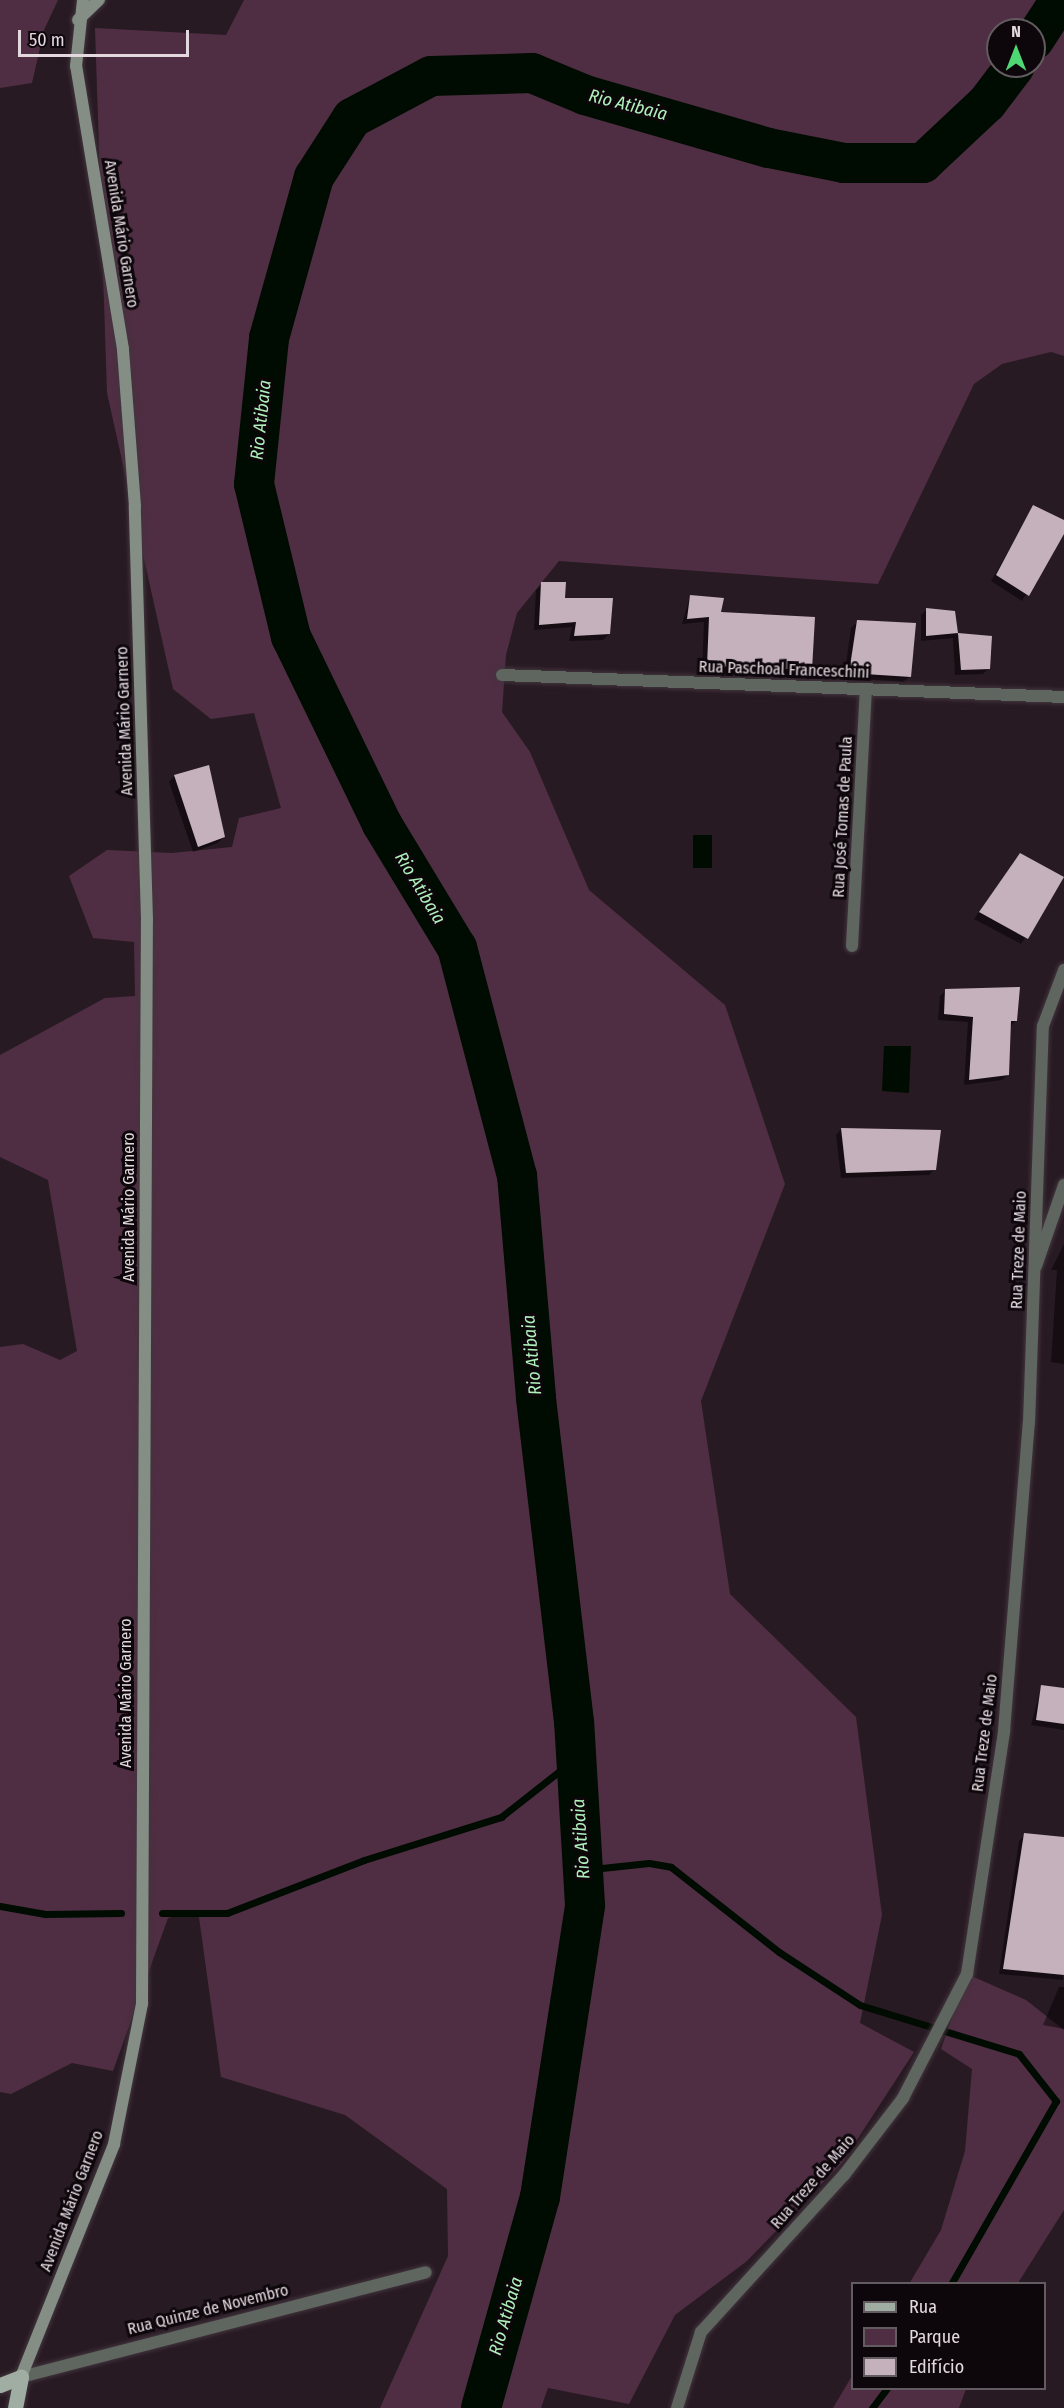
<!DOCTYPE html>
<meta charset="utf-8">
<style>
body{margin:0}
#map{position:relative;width:1064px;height:2408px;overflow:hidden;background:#281a23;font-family:"Fira Sans Condensed",sans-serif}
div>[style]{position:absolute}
.green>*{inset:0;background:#4f2e43}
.water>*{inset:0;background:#000c01}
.shadow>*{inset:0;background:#0007}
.stream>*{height:7px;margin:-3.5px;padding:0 3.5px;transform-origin:3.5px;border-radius:3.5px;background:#000c01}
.river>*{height:40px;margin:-20px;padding:0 20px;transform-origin:20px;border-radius:20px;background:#000c01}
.building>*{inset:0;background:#c4b1bc}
.roads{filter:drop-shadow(0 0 2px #42353d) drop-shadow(0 0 2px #42353d)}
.minor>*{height:12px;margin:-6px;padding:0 6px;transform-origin:6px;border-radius:6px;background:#5f6660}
.tertiary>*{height:12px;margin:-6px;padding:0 6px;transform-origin:6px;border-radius:6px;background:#5f6660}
.secondary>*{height:12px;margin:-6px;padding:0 6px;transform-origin:6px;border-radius:6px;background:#848e85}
.primary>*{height:15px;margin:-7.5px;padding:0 7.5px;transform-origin:7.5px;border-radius:7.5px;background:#a0ada2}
span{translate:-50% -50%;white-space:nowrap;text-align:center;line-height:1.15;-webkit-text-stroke:6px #0d070b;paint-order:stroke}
.street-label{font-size:16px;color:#e2d8de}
.water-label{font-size:18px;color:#aff0bb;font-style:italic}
.legend{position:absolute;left:851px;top:2282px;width:195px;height:108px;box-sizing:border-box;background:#0d070b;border:2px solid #625b5f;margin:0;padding:8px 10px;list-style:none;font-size:18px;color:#e2d8de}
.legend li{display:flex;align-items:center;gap:12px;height:30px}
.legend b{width:30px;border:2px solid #625b5f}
.north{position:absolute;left:986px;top:18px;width:60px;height:60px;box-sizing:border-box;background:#0d070b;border:2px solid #625b5f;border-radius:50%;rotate:0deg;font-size:16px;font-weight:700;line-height:24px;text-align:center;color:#e2d8de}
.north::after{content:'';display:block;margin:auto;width:21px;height:27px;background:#4fd675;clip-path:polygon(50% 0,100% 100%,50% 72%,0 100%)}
.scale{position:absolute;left:18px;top:30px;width:171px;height:27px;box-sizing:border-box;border:3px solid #e2d8de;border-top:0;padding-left:8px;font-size:18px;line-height:21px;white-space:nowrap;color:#e2d8de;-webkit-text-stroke:4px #0d070b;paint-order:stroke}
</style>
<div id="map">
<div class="green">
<i style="clip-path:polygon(0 0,58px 0,44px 30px,32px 83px,0 88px)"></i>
<i style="clip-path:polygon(evenodd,244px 0,1064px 0,1064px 356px,1051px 352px,1002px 364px,974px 384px,878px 584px,559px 561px,517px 613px,506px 655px,502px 712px,530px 752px,589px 890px,725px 1005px,785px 1184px,701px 1401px,730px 1594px,856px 1717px,882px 1915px,860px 2023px,914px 2052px,842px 2163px,747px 2261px,675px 2315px,629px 2404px,548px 2388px,541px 2408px,380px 2408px,448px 2256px,447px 2189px,345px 2115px,221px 2077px,198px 1910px,168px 1918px,113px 2071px,72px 2063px,11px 2094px,0 2092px,0 1347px,23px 1344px,60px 1360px,77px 1351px,48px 1180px,0 1157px,0 1055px,105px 998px,135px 996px,134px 942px,93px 938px,69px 876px,107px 850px,172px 853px,232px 847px,239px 818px,281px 808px,254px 713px,211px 719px,173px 689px,107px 393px,95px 28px,226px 35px,244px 0,998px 30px,1034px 30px,1034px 66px,998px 66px,998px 30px)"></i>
<i style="clip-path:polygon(967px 1974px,1026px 2000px,1064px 2030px,1064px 2210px,1018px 2283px,909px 2284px,941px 2230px,965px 2151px,972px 2069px,941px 2049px)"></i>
<i style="clip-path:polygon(852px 2376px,852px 2388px,966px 2389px,959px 2408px,833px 2408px)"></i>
</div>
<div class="water">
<i style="clip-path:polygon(693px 835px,712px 835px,712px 868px,693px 868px)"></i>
<i style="clip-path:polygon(884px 1046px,911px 1046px,909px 1093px,882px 1091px)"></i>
</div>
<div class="shadow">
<i style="clip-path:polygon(1034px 507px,1064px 521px,1064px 531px,1022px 601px,991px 581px)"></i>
<i style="clip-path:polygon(542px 584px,563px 599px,609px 634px,603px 640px,569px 641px,572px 627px,534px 630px,536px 590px)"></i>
<i style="clip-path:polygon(690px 596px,719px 613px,811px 669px,805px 675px,702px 671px,704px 622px,682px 624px)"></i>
<i style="clip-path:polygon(927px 609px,953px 612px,957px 635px,990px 637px,989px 668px,983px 674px,955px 675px,953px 638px,921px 641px,921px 615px)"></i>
<i style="clip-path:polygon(857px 622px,909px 677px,903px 682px,844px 678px,851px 628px)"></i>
<i style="clip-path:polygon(174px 776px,224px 837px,218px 843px,193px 852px,169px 782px)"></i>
<i style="clip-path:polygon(1021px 855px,1064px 878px,1021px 944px,974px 919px)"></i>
<i style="clip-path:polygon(946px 990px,1016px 1021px,1010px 1027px,1008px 1075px,1002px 1080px,964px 1085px,968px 1022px,938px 1020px,940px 996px)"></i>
<i style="clip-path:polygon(841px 1129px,935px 1169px,929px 1175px,841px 1178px,836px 1135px)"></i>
<i style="clip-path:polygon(1064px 1244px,1064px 1364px,1051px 1362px,1057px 1270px,1051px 1270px)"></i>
<i style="clip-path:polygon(1041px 1687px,1064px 1689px,1064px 1730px,1031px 1725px)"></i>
<i style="clip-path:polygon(1025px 1835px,1064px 1838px,1063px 1980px,999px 1974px,1019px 1841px)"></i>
<i style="clip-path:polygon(1059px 1987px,1064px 1987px,1064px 2029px,1043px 2025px)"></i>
</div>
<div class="stream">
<i style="left:583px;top:1870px;width:66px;rotate:-6.1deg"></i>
<i style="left:649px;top:1863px;width:22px;rotate:10deg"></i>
<i style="left:671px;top:1867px;width:137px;rotate:38.2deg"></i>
<i style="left:779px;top:1952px;width:97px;rotate:33.2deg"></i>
<i style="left:860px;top:2005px;width:166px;rotate:17.1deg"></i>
<i style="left:1019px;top:2054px;width:60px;rotate:51.8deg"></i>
<i style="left:1056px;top:2101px;width:211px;rotate:119.8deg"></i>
<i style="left:0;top:1906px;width:46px;rotate:10.1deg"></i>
<i style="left:45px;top:1914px;width:76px;rotate:-0.8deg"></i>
<i style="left:162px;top:1913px;width:65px"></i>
<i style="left:227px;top:1913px;width:147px;rotate:-21.1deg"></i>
<i style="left:364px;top:1860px;width:144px;rotate:-17.4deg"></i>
<i style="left:501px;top:1817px;width:95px;rotate:-38.2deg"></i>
<i style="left:872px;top:2408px;width:25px;rotate:-53deg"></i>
</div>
<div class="river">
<i style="left:1034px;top:40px;width:48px;rotate:-57deg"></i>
<i style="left:481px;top:2408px;width:219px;rotate:-74.4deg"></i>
<i style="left:540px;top:2197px;width:295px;rotate:-81.2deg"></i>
<i style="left:585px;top:1905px;width:183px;rotate:-93.4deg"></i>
<i style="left:574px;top:1722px;width:327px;rotate:-96.7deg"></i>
<i style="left:536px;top:1397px;width:222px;rotate:-94.9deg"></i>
<i style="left:517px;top:1176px;width:236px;rotate:-104.7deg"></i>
<i style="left:457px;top:948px;width:145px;rotate:-121.2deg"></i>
<i style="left:382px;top:824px;width:208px;rotate:-115.9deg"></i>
<i style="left:291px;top:637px;width:157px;rotate:-103.6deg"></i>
<i style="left:254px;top:484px;width:147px;rotate:-84.1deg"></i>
<i style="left:269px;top:338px;width:167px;rotate:-74.4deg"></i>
<i style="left:314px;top:177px;width:70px;rotate:-57.2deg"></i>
<i style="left:352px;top:118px;width:89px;rotate:-28deg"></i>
<i style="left:431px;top:76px;width:101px;rotate:-1.7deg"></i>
<i style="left:532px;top:73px;width:57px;rotate:22.5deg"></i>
<i style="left:585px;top:95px;width:191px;rotate:16.1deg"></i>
<i style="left:769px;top:148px;width:76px;rotate:11.3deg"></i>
<i style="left:844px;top:163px;width:79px"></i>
<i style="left:923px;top:163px;width:88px;rotate:-43.2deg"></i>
<i style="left:987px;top:103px;width:46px;rotate:-52.9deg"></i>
</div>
<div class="building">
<i style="clip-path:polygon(1033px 505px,1064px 520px,1064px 534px,1029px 596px,996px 575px)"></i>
<i style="clip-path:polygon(541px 582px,566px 582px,565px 598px,613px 598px,610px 634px,574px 636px,576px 622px,539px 625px)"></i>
<i style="clip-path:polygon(690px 595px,724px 598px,721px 612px,815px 617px,812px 670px,707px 666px,709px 617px,687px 619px)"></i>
<i style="clip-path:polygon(926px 608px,955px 611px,958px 633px,926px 636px)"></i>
<i style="clip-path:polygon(857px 620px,916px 623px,911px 677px,849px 673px)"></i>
<i style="clip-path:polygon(958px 633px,992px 636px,990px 669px,961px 670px)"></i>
<i style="clip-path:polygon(209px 765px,225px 837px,198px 847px,174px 775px)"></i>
<i style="clip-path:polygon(1020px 853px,1064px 877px,1028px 939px,979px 912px)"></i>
<i style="clip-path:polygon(1020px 987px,1017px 1021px,1011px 1021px,1009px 1075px,969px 1080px,973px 1017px,944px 1014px,945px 989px)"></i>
<i style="clip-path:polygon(841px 1128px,941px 1130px,936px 1170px,846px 1173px)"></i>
<i style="clip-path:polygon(1041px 1685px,1064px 1688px,1064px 1724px,1036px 1720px)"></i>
<i style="clip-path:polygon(1024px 1833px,1064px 1837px,1064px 1975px,1003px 1969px)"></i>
</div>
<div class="roads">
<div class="minor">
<i style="left:502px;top:675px;width:562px;rotate:2.24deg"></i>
<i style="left:852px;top:946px;width:257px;rotate:-86.9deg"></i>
<i style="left:1036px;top:1266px;width:86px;rotate:-70.9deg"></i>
<i style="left:21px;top:2377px;width:418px;rotate:-14.5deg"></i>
</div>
<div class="tertiary">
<i style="left:677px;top:2408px;width:80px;rotate:-72.5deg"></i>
<i style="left:701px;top:2332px;width:212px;rotate:-47.7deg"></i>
<i style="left:844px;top:2175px;width:97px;rotate:-52.5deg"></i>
<i style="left:903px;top:2098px;width:140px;rotate:-62.7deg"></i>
<i style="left:967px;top:1974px;width:246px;rotate:-81.3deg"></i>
<i style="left:1004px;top:1731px;width:309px;rotate:-85.4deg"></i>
<i style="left:1029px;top:1423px;width:397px;rotate:-88deg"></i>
<i style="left:1043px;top:1026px;width:60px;rotate:-69.4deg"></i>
</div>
<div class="secondary">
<i style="left:78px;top:20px;width:29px;rotate:-44deg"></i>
<i style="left:21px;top:2377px;width:251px;rotate:-68.2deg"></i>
<i style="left:114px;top:2144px;width:143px;rotate:-78.7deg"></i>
<i style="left:142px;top:2004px;width:1084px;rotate:-89.74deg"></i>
<i style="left:147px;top:920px;width:414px;rotate:-91.7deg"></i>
<i style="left:135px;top:506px;width:157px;rotate:-94.4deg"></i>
<i style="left:123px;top:349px;width:287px;rotate:-99.4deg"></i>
<i style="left:76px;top:66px;width:66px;rotate:-83.9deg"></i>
</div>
<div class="primary">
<i style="left:0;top:2385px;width:22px;rotate:-21deg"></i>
<i style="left:15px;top:2408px;width:32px;rotate:-79deg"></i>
</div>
</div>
<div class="street-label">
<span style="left:121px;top:234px;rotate:81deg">Avenida Mário Garnero</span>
<span style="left:784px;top:670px;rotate:2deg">Rua Paschoal Franceschini</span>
<span style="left:125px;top:721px;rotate:-92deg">Avenida Mário Garnero</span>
<span style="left:843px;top:817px;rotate:-87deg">Rua José Tomas de Paula</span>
<span style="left:129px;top:1207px;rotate:-90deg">Avenida Mário Garnero</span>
<span style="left:1019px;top:1250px;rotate:-88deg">Rua Treze de Maio</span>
<span style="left:126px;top:1693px;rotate:-90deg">Avenida Mário Garnero</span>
<span style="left:985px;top:1733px;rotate:-83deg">Rua Treze de Maio</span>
<span style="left:813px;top:2182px;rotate:-49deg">Rua Treze de Maio</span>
<span style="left:72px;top:2201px;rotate:-69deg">Avenida Mário Garnero</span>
<span style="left:208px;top:2310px;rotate:-14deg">Rua Quinze de Novembro</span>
</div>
<div class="water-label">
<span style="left:628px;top:105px;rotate:14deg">Rio Atibaia</span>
<span style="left:261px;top:420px;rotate:-84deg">Rio Atibaia</span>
<span style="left:420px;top:888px;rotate:59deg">Rio Atibaia</span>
<span style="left:532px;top:1355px;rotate:-95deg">Rio Atibaia</span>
<span style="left:581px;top:1839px;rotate:-94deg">Rio Atibaia</span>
<span style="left:506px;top:2316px;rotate:-74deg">Rio Atibaia</span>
</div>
<ul class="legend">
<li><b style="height:8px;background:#a0ada2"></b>Rua</li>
<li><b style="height:16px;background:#4f2e43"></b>Parque</li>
<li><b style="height:16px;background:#c4b1bc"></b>Edifício</li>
</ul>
<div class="north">N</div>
<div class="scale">50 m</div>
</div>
